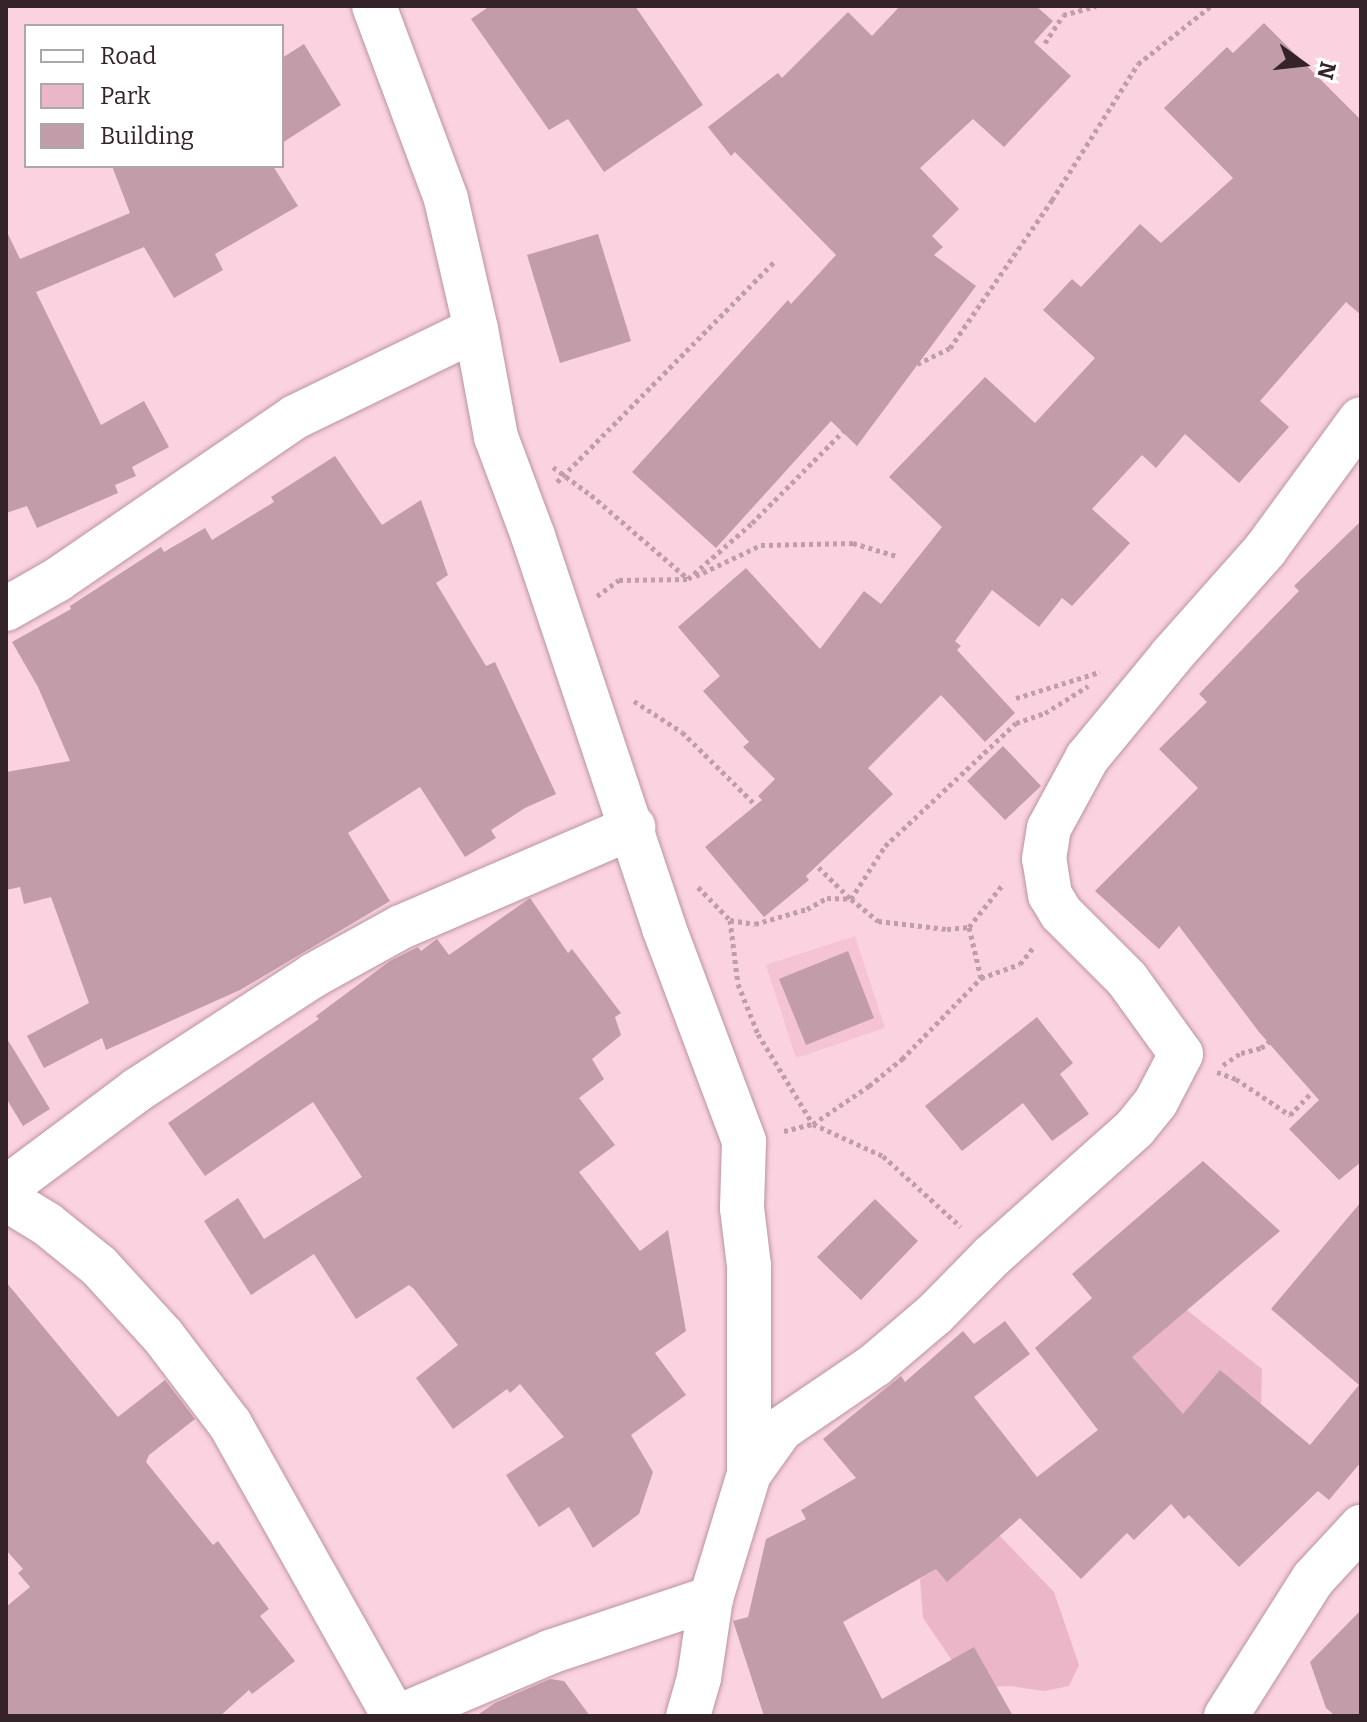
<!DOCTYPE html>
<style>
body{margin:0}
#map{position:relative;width:1367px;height:1722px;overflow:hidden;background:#fbd2e0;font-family:Bitter,serif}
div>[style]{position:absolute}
.built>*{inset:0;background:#f4c3d4}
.green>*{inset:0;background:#ecb6c9}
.building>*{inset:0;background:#c29ca9}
.path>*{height:5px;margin-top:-2.5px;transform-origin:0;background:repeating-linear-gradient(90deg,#bf9da9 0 4px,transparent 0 8px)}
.roads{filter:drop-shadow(0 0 2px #ba94a1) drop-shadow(0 0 2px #ba94a1)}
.street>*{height:44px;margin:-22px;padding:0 22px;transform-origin:22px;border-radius:22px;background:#fff}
span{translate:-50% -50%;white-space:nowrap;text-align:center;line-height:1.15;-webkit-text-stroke:7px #fff;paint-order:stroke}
.frame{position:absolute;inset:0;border:8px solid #34242a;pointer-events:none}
.legend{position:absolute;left:24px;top:24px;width:260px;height:144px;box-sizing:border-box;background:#fff;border:2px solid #aea7aa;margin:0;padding:10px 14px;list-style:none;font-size:24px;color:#34242a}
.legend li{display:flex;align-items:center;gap:16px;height:40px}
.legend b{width:40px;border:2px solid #aea7aa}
.north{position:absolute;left:1263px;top:24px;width:80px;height:80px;-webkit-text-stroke:6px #fff;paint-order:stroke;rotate:105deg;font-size:22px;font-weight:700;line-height:32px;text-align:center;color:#34242a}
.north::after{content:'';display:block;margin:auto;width:28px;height:36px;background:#34242a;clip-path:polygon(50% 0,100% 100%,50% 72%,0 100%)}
</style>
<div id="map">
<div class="built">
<i style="clip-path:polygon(855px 936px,885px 1028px,796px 1058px,766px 965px)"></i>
</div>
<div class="green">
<i style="clip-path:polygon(1179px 1304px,1262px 1369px,1261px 1408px,1135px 1429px,1132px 1346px)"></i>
<i style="clip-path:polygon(995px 1531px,1054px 1592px,1079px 1665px,1069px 1686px,1045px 1691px,1009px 1686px,971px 1688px,923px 1618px,920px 1579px)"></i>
</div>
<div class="building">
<i style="clip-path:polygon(490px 6px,635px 6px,703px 105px,604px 172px,568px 119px,549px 130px,471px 19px)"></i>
<i style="clip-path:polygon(900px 6px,1036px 6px,1053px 21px,1034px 42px,1071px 76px,1004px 147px,973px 119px,920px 168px,959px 209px,932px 236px,943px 247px,934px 255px,976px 286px,857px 446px,831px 421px,716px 548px,632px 472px,788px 300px,791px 304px,836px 255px,735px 152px,731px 156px,708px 127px,778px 73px,782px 78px,848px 12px,872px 36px)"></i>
<i style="clip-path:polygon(1264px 23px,1361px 120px,1361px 315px,1346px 302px,1260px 401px,1289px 427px,1239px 483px,1185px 434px,1156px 468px,1142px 455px,1092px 509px,1130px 543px,1072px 606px,1062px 598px,1039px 627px,992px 590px,955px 641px,961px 646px,957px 650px,1015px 713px,985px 742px,941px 695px,868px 768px,893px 794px,806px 876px,809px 880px,764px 917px,705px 847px,762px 800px,758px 796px,775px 779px,743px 747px,749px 742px,703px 691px,720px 676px,678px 627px,746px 568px,820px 649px,864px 591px,881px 604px,942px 527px,889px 477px,985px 377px,1035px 423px,1095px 358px,1043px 310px,1072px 279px,1081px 287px,1140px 224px,1161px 243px,1233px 178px,1164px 108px,1227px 47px,1233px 53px)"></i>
<i style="clip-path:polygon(304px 44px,341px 105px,282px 143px,282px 58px)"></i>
<i style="clip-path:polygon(112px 166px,273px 166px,298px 206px,215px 254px,223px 270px,174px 298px,144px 247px,36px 292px,101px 425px,144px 401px,169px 447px,132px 467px,136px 476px,115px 485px,118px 493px,37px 528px,27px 506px,6px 513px,6px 230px,20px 259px,130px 213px)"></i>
<i style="clip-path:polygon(598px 234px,631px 341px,560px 363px,527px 255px)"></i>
<i style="clip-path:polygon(335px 456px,382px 525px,421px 500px,448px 575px,436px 583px,486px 666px,495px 662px,556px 794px,525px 808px,491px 830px,496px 838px,465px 857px,420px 787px,348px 833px,390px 901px,240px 990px,106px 1050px,102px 1038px,44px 1068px,27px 1036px,89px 1003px,51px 897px,24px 904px,20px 887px,6px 890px,6px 772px,70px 761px,38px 687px,12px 642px,71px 609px,70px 606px,161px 547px,164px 552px,205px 528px,212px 540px,274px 502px,271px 497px)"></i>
<i style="clip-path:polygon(1361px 521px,1361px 1162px,1339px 1180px,1289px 1129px,1319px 1100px,1259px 1032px,1179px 926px,1159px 949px,1095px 891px,1198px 788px,1159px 749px,1207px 702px,1199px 694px,1299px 591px,1294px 586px)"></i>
<i style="clip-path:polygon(1003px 746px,1041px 786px,1005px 820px,967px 781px)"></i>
<i style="clip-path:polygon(530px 898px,568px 953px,572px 949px,621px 1013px,615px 1017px,621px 1035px,592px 1059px,604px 1079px,579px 1098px,615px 1145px,579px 1172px,640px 1251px,668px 1230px,686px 1331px,655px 1353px,686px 1395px,631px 1435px,653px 1472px,639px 1514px,593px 1548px,569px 1507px,539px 1527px,506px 1475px,564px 1437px,520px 1384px,510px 1393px,507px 1389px,453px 1429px,416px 1378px,458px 1345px,414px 1289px,409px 1285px,356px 1319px,314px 1254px,251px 1295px,204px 1221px,238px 1198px,264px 1239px,362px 1177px,313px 1102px,205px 1176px,168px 1123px,319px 1019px,316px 1016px,390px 961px,418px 947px,421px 951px,437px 939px,449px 955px)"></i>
<i style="clip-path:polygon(848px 951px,874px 1018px,806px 1045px,779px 979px)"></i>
<i style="clip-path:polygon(1037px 1017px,1073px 1063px,1060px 1074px,1089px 1114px,1052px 1141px,1023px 1103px,962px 1151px,925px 1106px)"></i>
<i style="clip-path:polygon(6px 1037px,50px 1109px,23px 1126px,6px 1098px)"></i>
<i style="clip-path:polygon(1203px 1161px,1280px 1231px,1132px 1357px,1183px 1414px,1220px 1370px,1310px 1445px,1359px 1385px,1271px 1309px,1361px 1202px,1361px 1462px,1329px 1500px,1318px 1491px,1239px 1567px,1189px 1515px,1184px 1519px,1171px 1504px,1134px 1540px,1127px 1533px,1081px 1579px,1020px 1518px,947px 1582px,936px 1569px,843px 1622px,882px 1699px,974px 1647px,1013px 1716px,764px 1716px,733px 1621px,748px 1617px,766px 1539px,806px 1519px,801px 1510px,856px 1478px,823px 1439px,901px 1376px,905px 1382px,963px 1331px,974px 1344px,1005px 1321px,1030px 1354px,974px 1397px,1037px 1477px,1098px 1430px,1035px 1348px,1092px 1298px,1072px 1274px)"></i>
<i style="clip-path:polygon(875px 1199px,918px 1241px,861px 1300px,817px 1257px)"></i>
<i style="clip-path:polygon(6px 1282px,118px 1417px,165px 1380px,195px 1419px,149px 1455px,146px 1462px,213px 1545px,218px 1541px,269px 1609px,260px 1616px,295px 1661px,252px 1694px,249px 1690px,220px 1716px,6px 1716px,6px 1607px,30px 1587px,18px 1573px,23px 1569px,6px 1550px)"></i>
<i style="clip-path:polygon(1361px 1610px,1361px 1716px,1335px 1716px,1326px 1708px,1310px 1662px)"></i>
<i style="clip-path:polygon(550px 1679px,564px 1681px,590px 1716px,476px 1716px,495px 1703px)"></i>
</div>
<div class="path">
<i style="left:1045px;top:43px;width:33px;rotate:-57deg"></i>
<i style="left:1063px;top:15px;width:34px;rotate:-15deg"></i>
<i style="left:553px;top:467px;width:47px;rotate:36.4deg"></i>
<i style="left:591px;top:495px;width:127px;rotate:40.8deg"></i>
<i style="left:557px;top:482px;width:310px;rotate:-45.4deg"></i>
<i style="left:696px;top:576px;width:72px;rotate:-25.5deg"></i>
<i style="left:761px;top:545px;width:92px;rotate:-1.2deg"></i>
<i style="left:853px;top:543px;width:46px;rotate:16.5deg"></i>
<i style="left:597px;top:596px;width:27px;rotate:-36deg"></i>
<i style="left:619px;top:580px;width:69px;rotate:-0.8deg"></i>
<i style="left:688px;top:579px;width:85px;rotate:-41.2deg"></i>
<i style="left:752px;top:523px;width:214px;rotate:-45.2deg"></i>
<i style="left:903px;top:371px;width:52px;rotate:-26.1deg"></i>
<i style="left:950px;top:348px;width:180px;rotate:-55.4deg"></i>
<i style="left:1052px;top:200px;width:161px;rotate:-57.7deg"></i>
<i style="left:1138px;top:64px;width:93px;rotate:-38.5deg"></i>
<i style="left:1016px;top:698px;width:88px;rotate:-17.2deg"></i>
<i style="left:634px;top:701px;width:57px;rotate:32.9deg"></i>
<i style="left:682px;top:732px;width:238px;rotate:44.7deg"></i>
<i style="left:851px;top:899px;width:63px;rotate:-57.3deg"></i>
<i style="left:885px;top:846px;width:180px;rotate:-43.2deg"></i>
<i style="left:1016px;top:723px;width:31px;rotate:-19deg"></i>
<i style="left:1045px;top:713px;width:51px;rotate:-32.1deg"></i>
<i style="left:698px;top:887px;width:46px;rotate:45.9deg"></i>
<i style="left:730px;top:920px;width:25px;rotate:9deg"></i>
<i style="left:755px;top:924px;width:54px;rotate:-16.1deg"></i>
<i style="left:807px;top:909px;width:23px;rotate:-29deg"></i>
<i style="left:827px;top:898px;width:24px;rotate:2deg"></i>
<i style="left:851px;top:899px;width:35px;rotate:39deg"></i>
<i style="left:878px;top:921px;width:69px;rotate:6.6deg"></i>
<i style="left:947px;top:929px;width:22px;rotate:-5deg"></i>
<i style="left:730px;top:920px;width:64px;rotate:82.9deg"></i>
<i style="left:738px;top:984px;width:54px;rotate:68.2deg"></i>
<i style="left:758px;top:1034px;width:105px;rotate:58.6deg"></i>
<i style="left:813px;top:1124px;width:77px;rotate:24.6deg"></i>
<i style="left:883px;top:1156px;width:105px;rotate:42.3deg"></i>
<i style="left:981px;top:978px;width:41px;rotate:-19.7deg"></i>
<i style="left:1020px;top:964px;width:22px;rotate:-51deg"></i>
<i style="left:1223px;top:1065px;width:22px;rotate:-34deg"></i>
<i style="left:1241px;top:1053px;width:21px;rotate:-14deg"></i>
<i style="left:1261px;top:1048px;width:96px;rotate:-37.8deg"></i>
<i style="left:1337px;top:989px;width:40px;rotate:-53deg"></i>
<i style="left:1217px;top:1072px;width:20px;rotate:20deg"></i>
<i style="left:1236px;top:1079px;width:65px;rotate:33.7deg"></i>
<i style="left:1290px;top:1115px;width:28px;rotate:-46deg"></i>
<i style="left:784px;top:1131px;width:30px;rotate:-14deg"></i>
<i style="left:813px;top:1124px;width:68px;rotate:-34.2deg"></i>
<i style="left:869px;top:1086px;width:43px;rotate:-39.3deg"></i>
<i style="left:902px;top:1059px;width:113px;rotate:-45.7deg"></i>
<i style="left:981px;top:978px;width:52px;rotate:-103.2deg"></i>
<i style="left:969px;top:927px;width:56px;rotate:-51.5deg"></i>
</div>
<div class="roads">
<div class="street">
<i style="left:374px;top:6px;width:206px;rotate:69.5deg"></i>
<i style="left:446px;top:199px;width:133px;rotate:77deg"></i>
<i style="left:476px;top:329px;width:110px;rotate:79.5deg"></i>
<i style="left:496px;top:437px;width:106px;rotate:69.5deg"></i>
<i style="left:533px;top:536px;width:413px;rotate:71.5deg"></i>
<i style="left:664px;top:928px;width:228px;rotate:69.4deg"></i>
<i style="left:744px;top:1141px;width:67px;rotate:91.7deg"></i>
<i style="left:742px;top:1208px;width:58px;rotate:83.1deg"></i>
<i style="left:749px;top:1266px;width:208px;rotate:90deg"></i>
<i style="left:749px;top:1474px;width:130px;rotate:107deg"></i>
<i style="left:711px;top:1598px;width:81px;rotate:98.5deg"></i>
<i style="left:699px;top:1678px;width:40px;rotate:106deg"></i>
<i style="left:6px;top:609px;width:59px;rotate:-29.6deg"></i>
<i style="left:57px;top:580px;width:288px;rotate:-34.4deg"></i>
<i style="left:295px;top:417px;width:201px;rotate:-25.9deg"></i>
<i style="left:6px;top:1188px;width:164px;rotate:-36.8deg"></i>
<i style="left:137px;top:1090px;width:211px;rotate:-33deg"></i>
<i style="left:314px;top:975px;width:99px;rotate:-28.9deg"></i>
<i style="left:401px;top:927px;width:253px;rotate:-23.3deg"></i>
<i style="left:6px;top:1199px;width:48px;rotate:31.4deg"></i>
<i style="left:47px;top:1224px;width:67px;rotate:38.9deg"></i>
<i style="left:99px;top:1266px;width:95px;rotate:47.6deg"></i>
<i style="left:163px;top:1336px;width:111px;rotate:52.7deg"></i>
<i style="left:230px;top:1424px;width:335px;rotate:60.7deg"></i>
<i style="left:749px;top:1474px;width:55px;rotate:-54.6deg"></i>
<i style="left:781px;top:1429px;width:114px;rotate:-34.2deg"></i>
<i style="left:875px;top:1365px;width:79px;rotate:-40.4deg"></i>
<i style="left:935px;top:1314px;width:81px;rotate:-45.5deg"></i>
<i style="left:992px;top:1256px;width:192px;rotate:-41.8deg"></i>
<i style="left:1135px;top:1128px;width:33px;rotate:-51deg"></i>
<i style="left:1156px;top:1102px;width:54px;rotate:-62.5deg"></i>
<i style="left:1181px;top:1054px;width:92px;rotate:-125.8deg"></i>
<i style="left:1127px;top:979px;width:93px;rotate:-135deg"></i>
<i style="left:1061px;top:913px;width:21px;rotate:-121deg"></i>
<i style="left:1050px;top:895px;width:36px;rotate:-99deg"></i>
<i style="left:1044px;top:859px;width:31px;rotate:-81deg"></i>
<i style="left:1049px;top:828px;width:80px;rotate:-61.5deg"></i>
<i style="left:1087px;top:758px;width:132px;rotate:-50.5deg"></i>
<i style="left:1171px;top:656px;width:142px;rotate:-48.4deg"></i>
<i style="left:1265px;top:550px;width:162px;rotate:-53.8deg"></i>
<i style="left:400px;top:1716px;width:163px;rotate:-23.1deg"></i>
<i style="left:550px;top:1652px;width:170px;rotate:-18.5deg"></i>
<i style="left:1226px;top:1716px;width:162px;rotate:-57.6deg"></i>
<i style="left:1313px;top:1579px;width:71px;rotate:-47.3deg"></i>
</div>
</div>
<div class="frame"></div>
<ul class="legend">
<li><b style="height:10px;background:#fff"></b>Road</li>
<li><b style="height:22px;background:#ecb6c9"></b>Park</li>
<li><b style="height:22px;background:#c29ca9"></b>Building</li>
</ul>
<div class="north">N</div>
</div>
